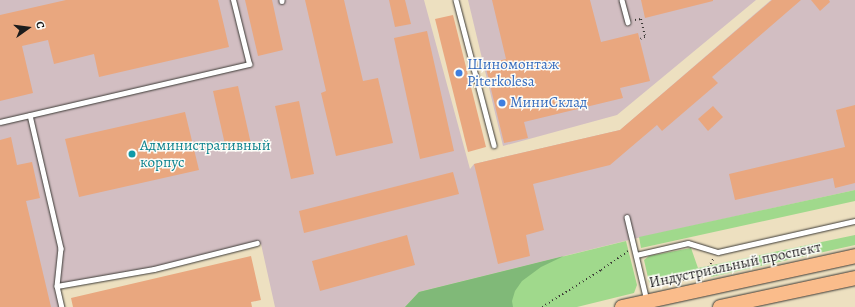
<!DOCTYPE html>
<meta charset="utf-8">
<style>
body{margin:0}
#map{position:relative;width:855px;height:307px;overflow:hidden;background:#ede0c0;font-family:Alegreya,serif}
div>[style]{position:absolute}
.industrial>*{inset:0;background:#d2bec2}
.green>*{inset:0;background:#a0d98c}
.forest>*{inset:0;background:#80b978}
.building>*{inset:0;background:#e9a77f}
.path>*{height:2px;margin-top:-1px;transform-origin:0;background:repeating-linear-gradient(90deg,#3b3935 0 1px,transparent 0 4px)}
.roads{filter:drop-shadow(0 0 1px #3b3935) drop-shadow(0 0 1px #3b3935)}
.service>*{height:4.5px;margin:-2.25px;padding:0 2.25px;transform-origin:2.25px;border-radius:2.25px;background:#fff}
.primary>*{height:14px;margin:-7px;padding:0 7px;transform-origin:7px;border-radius:7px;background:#fabc8b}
.dots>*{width:11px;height:11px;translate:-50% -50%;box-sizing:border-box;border:2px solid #fdfcf7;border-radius:50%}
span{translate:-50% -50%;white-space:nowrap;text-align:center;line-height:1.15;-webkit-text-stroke:3px #fdfcf7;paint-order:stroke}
.shop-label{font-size:15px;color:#366cbe}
.left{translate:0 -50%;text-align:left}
.culture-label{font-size:15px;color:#0d838f}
.street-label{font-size:15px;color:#1c1c1c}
.north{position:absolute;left:8px;top:8px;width:40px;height:40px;-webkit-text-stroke:3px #fdfcf7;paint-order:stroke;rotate:76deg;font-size:11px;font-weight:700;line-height:16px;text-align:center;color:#1c1c1c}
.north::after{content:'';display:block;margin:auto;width:14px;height:18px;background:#1c1c1c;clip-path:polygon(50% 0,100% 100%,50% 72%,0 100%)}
</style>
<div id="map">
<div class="industrial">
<i style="clip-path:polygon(0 0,424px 0,470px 169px,474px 164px,620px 130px,771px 0,855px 0,855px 190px,633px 239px,419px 292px,405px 307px,275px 307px,261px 244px,55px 289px,59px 307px,0 307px)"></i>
<i style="clip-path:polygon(468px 0,756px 0,617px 115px,503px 146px)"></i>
</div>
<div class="green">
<i style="clip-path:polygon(855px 190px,855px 201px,641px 248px,639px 237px)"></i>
<i style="clip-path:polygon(855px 235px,855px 245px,711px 277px,709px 269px,700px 271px,700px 274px,652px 285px,649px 282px,644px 260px,649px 256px,691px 248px,698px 268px)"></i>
<i style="clip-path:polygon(626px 241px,637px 285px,634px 293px,577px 307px,405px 307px,419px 292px)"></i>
</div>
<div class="forest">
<i style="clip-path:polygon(564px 256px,541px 267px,522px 281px,515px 291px,512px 301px,513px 307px,405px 307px,419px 292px)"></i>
</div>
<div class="building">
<i style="clip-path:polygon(66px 0,218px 0,229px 47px,99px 77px,94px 54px,54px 64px,48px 40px,22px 46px,33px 93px,0 101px,0 15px)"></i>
<i style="clip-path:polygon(245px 0,272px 0,283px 50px,258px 56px)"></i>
<i style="clip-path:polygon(305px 0,344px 0,363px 81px,378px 78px,393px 143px,336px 156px,321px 93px,326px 91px)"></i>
<i style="clip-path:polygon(389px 0,405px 0,411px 24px,395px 27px)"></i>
<i style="clip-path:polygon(492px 0,590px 0,601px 42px,638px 33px,650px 81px,620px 88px,623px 98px,524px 122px,528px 138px,504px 143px,485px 64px,506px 59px)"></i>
<i style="clip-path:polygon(641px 0,713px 0,713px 1px,645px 18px)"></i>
<i style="clip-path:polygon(772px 0,801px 0,712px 77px,718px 83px,662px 131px,657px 125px,610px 165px,533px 184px,544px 230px,526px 235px,530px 256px,498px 264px,474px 164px,620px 130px)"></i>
<i style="clip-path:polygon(811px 0,829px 0,830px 2px,820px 11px)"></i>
<i style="clip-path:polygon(453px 15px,486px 147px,468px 152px,435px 19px)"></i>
<i style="clip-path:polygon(427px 31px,454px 151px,420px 159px,394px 38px)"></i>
<i style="clip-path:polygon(238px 86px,251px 144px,226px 149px,213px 91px)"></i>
<i style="clip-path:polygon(299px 101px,314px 174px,291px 179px,275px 106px)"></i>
<i style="clip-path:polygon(855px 105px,855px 183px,835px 188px,833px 178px,735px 200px,729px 174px,845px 147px,836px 110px)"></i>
<i style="clip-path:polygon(713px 106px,723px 117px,708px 131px,698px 119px)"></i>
<i style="clip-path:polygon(185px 112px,199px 170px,79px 197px,65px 139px)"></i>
<i style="clip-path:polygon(11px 137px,17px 165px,32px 162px,40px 198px,26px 201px,51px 307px,0 307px,0 140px)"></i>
<i style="clip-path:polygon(453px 172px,459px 194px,304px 233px,299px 211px)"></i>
<i style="clip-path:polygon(407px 235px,415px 265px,320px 291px,312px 261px)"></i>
<i style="clip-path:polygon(251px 256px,261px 300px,251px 302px,252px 307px,73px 307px,71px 298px)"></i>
</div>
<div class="path">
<i style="left:635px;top:20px;width:6px;rotate:-9deg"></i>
<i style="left:641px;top:19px;width:18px;rotate:77deg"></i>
<i style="left:645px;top:37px;width:5px;rotate:158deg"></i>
<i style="left:704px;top:274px;width:19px;rotate:-58deg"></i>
<i style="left:651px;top:286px;width:54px;rotate:-10.7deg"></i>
<i style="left:542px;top:307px;width:70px;rotate:-32.1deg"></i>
<i style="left:601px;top:270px;width:33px;rotate:-35deg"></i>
</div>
<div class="roads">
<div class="service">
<i style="left:282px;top:0;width:1px;rotate:90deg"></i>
<i style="left:456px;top:0;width:150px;rotate:75.3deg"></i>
<i style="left:622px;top:0;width:23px;rotate:75deg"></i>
<i style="left:30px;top:115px;width:137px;rotate:76.9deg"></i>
<i style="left:61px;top:248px;width:38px;rotate:96deg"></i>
<i style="left:57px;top:286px;width:22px;rotate:77deg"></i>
<i style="left:0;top:122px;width:256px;rotate:-13.1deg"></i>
<i style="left:249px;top:64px;width:66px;rotate:-104deg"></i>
<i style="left:627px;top:217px;width:86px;rotate:76.6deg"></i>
<i style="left:636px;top:255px;width:53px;rotate:-13deg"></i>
<i style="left:688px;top:243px;width:31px;rotate:17deg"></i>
<i style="left:718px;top:252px;width:140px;rotate:-12.8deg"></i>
<i style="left:57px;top:286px;width:98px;rotate:-9.9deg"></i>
<i style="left:154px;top:269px;width:106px;rotate:-14.2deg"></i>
</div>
<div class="primary">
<i style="left:622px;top:307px;width:239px;rotate:-12.3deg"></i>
<i style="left:720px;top:307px;width:138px;rotate:-12.1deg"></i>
</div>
</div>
<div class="dots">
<i style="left:459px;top:73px;background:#3f7fe0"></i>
<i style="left:502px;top:103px;background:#3f7fe0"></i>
<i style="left:132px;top:154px;background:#0f9aa8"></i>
</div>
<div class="shop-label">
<span class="left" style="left:467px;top:73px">Шиномонтаж<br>Piterkolesa</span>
<span class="left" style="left:510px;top:103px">МиниСклад</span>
</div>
<div class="culture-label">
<span class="left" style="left:140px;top:154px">Административный<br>корпус</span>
</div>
<div class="street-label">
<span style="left:735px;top:265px;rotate:-12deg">Индустриальный проспект</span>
</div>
<div class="north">С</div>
</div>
